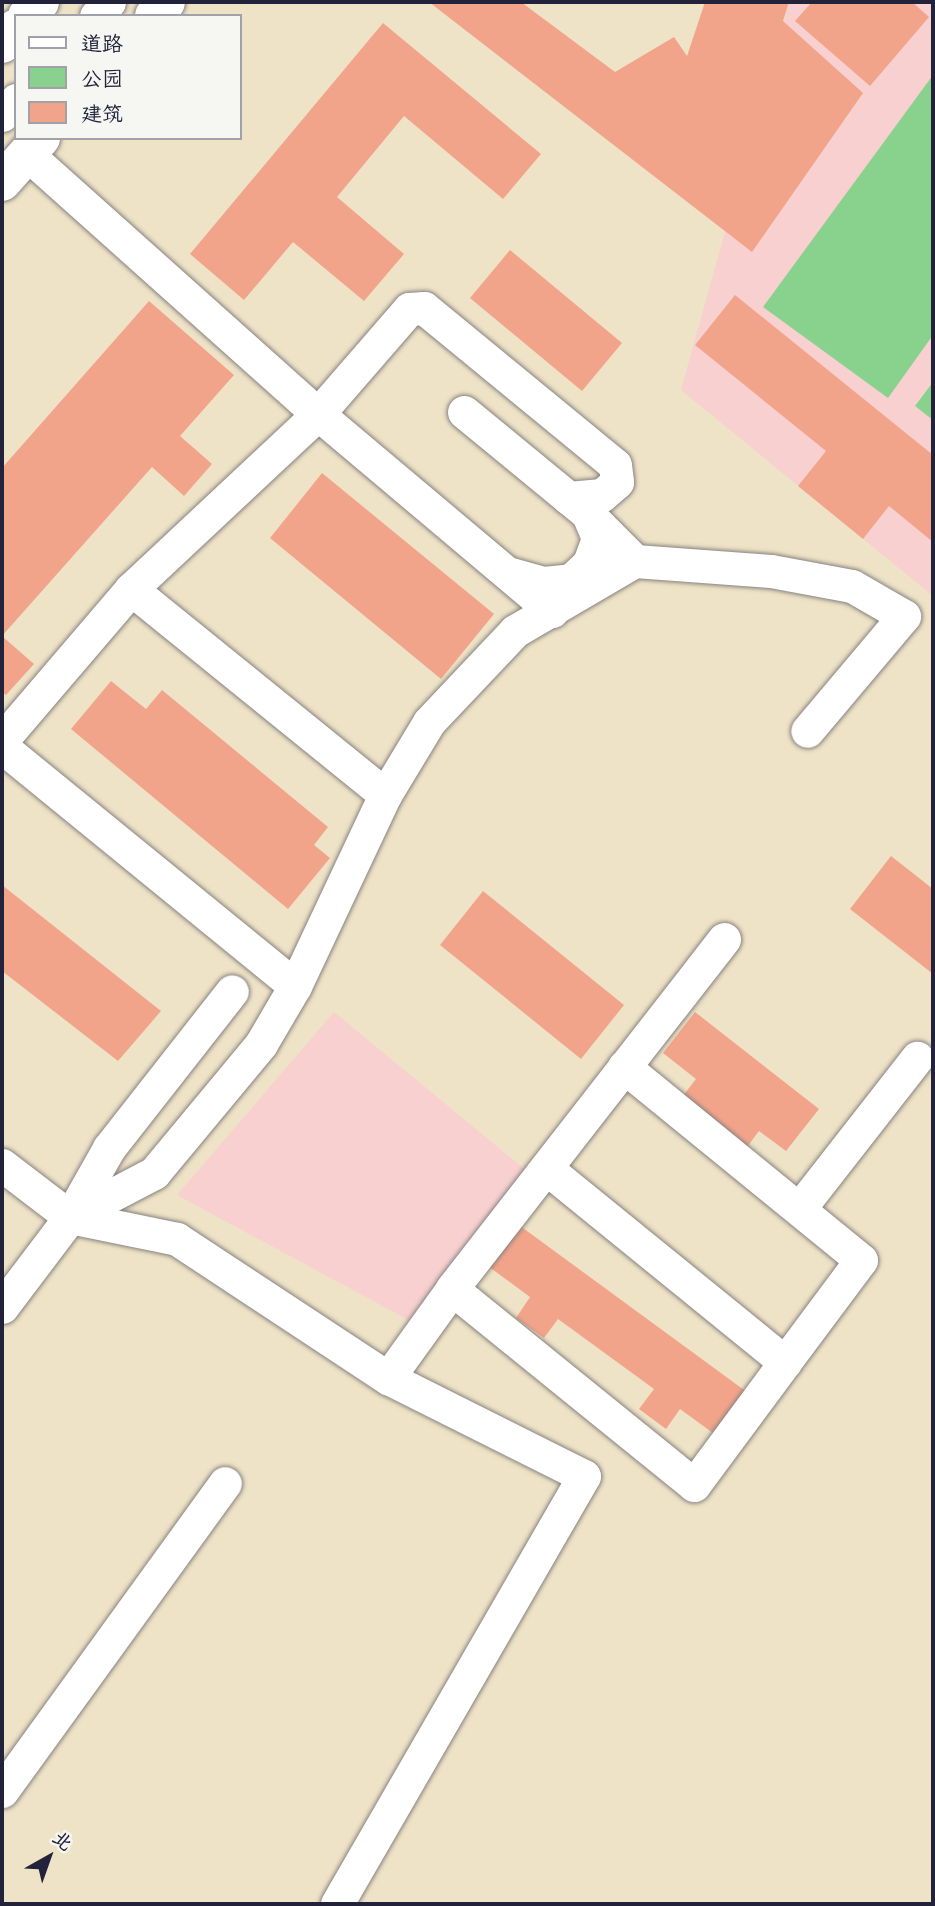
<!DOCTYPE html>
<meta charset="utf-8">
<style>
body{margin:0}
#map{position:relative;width:935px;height:1906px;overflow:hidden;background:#eee3c6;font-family:Caveat,"LXGW WenKai TC",sans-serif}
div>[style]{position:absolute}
.built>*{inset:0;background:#f7d0cf}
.green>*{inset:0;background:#89d28d}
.building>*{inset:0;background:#f2a48a}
.roads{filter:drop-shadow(0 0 2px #888280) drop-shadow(0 0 2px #888280)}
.minor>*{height:33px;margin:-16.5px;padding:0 16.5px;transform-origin:16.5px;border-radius:16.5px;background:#fff}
.major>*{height:38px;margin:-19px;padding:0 19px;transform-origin:19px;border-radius:19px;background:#fff}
span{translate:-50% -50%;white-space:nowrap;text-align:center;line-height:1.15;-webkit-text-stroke:6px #f6f6f2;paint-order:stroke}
.frame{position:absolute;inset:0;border:4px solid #22223b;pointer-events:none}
.legend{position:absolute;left:14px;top:14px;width:228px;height:126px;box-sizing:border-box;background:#f6f6f2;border:2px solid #a1a1a9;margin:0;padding:9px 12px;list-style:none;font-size:21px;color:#22223b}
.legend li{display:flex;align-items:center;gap:14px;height:35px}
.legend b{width:35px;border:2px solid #a1a1a9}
.north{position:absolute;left:14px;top:1822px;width:70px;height:70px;-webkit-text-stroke:5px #f6f6f2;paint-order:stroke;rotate:40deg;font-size:19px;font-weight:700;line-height:28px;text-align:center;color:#22223b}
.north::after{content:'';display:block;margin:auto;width:24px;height:32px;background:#22223b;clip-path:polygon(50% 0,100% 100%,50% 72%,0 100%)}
</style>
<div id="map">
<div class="built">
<i style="clip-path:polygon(789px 2px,933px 2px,933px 596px,681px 390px)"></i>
<i style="clip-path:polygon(334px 1012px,528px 1172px,414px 1323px,177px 1195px)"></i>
</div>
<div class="green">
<i style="clip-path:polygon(933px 75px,933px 335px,888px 398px,763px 307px)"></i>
<i style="clip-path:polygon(933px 382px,933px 420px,915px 406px)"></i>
</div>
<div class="building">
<i style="clip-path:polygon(429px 2px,521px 2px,615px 72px,674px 37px,687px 56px,705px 2px,789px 2px,783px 21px,863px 93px,752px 252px)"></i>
<i style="clip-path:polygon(812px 2px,912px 2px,929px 17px,870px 86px,795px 21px)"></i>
<i style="clip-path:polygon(383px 23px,541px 154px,503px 199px,404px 116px,337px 197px,404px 254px,364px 301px,293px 242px,244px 300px,190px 254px)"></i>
<i style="clip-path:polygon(510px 250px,622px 343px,582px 391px,470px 298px)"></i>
<i style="clip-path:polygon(735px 295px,933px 455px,933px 542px,889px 506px,863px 539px,798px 486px,826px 451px,695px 345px)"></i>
<i style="clip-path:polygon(149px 301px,234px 375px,180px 436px,212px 464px,184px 496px,152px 467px,2px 636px,34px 664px,6px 695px,2px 692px,2px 468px)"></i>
<i style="clip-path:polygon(322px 473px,494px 614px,441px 679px,270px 538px)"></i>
<i style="clip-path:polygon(111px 681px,146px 709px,162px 690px,328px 827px,314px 845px,330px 858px,288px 909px,71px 729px)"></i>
<i style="clip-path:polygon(891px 856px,933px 889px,933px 974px,850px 909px)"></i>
<i style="clip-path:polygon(2px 885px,161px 1011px,118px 1061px,2px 971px)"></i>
<i style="clip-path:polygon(483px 891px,624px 1005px,581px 1059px,440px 945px)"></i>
<i style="clip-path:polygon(695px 1012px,819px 1109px,786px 1151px,759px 1131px,747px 1147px,682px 1097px,696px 1079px,663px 1053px)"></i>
<i style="clip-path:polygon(512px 1220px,755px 1398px,724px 1441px,680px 1409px,666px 1429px,639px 1409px,654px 1389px,558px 1319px,544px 1338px,516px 1318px,530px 1297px,481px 1261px)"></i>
</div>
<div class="roads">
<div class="minor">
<i style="left:96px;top:16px;width:19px;rotate:-47deg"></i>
<i style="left:2px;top:115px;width:21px;rotate:-47deg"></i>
<i style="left:27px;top:154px;width:390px;rotate:41.8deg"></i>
<i style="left:318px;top:414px;width:306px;rotate:40.1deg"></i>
<i style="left:464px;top:412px;width:161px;rotate:39.4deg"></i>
<i style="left:588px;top:514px;width:66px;rotate:45deg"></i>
<i style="left:508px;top:573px;width:37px;rotate:16deg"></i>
<i style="left:544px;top:583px;width:27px;rotate:-6deg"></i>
<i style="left:571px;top:580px;width:25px;rotate:-43deg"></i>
<i style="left:589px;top:563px;width:27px;rotate:-70deg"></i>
<i style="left:598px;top:538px;width:26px;rotate:-113deg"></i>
<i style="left:131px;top:589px;width:327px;rotate:39deg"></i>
<i style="left:2px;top:740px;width:199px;rotate:-49.5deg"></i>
<i style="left:131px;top:589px;width:256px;rotate:-43.1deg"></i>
<i style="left:318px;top:414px;width:139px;rotate:-49.1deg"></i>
<i style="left:409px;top:309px;width:15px;rotate:-4deg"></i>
<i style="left:424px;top:308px;width:247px;rotate:39.4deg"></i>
<i style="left:615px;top:465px;width:17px;rotate:83deg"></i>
<i style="left:617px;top:482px;width:20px;rotate:139deg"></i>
<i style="left:602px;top:495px;width:34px;rotate:175deg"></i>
<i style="left:2px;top:747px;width:378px;rotate:39.2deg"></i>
<i style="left:724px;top:939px;width:443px;rotate:127.9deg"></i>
<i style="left:452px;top:1289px;width:311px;rotate:39deg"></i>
<i style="left:694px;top:1485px;width:153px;rotate:-53.5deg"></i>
<i style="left:2px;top:1165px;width:86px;rotate:37.4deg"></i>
<i style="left:70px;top:1217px;width:109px;rotate:11.6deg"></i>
<i style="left:177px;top:1239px;width:253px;rotate:33.4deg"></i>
<i style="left:388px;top:1378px;width:219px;rotate:26.6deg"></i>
<i style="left:584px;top:1476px;width:494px;rotate:120deg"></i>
<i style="left:546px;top:1168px;width:308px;rotate:39.1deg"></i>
<i style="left:785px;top:1362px;width:127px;rotate:-53.3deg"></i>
<i style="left:861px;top:1260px;width:306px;rotate:-140.8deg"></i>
<i style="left:799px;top:1209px;width:192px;rotate:-52deg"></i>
<i style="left:70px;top:1217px;width:95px;rotate:-27.6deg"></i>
<i style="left:154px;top:1173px;width:168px;rotate:-50.3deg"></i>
<i style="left:261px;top:1044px;width:67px;rotate:-59.6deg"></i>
<i style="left:295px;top:986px;width:211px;rotate:-64.8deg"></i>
<i style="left:385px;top:795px;width:85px;rotate:-58.9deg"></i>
<i style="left:429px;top:722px;width:125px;rotate:-46.6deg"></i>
<i style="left:515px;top:631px;width:139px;rotate:-30.3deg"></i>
<i style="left:635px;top:561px;width:136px;rotate:4.2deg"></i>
<i style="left:771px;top:571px;width:82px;rotate:10.5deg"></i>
<i style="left:852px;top:586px;width:60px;rotate:30deg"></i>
<i style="left:904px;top:616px;width:150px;rotate:130.1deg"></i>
<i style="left:2px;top:1307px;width:113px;rotate:-52.9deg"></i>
<i style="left:70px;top:1217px;width:79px;rotate:-60.5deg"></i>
<i style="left:109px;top:1148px;width:199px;rotate:-51.9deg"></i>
<i style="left:388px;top:1378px;width:110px;rotate:-54.3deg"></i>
<i style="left:2px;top:1791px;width:380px;rotate:-54.1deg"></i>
</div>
<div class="major">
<i style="left:27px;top:16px;width:19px;rotate:-47deg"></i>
<i style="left:154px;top:16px;width:18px;rotate:-49deg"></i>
<i style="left:2px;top:44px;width:21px;rotate:-49deg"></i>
<i style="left:2px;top:182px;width:59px;rotate:-48.4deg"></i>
</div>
</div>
<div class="frame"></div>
<ul class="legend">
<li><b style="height:9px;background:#fff"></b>道路</li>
<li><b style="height:19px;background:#89d28d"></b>公园</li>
<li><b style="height:19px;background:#f2a48a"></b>建筑</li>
</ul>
<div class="north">北</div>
</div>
